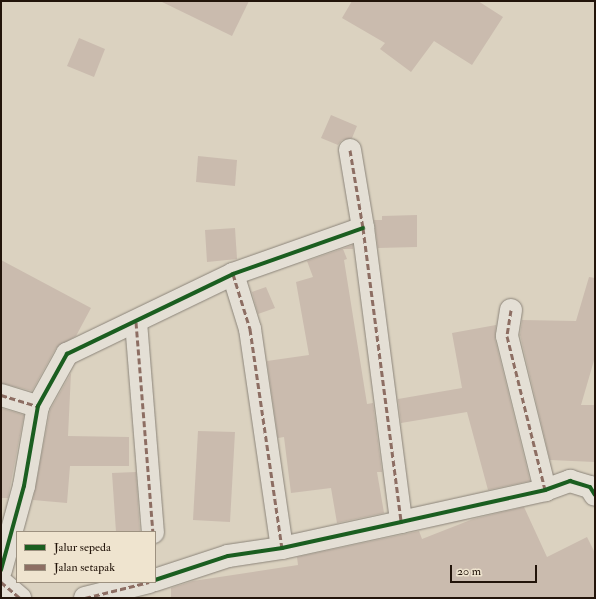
<!DOCTYPE html>
<style>
body{margin:0}
#map{position:relative;width:596px;height:599px;overflow:hidden;background:#dbd2c0;font-family:"IM FELL Double Pica",serif}
div>[style]{position:absolute}
.building>*{inset:0;background:#cabbae}
.roads{filter:drop-shadow(0 0 1px #8b8479) drop-shadow(0 0 1px #8b8479)}
.minor>*{height:22px;margin:-11px;padding:0 11px;transform-origin:11px;border-radius:11px;background:#e4dfd5}
.quiet>*{height:3px;margin-top:-1.5px;transform-origin:0;background:repeating-linear-gradient(90deg,#8d6e63 0 6px,transparent 0 9px)}
.cycleway>*{height:4px;margin:-2px;padding:0 2px;transform-origin:2px;border-radius:2px;background:#1b5e20}
span{translate:-50% -50%;white-space:nowrap;text-align:center;line-height:1.15;-webkit-text-stroke:3px #efe4cf;paint-order:stroke}
.frame{position:absolute;inset:0;border:2px solid #22140a;pointer-events:none}
.legend{position:absolute;left:16px;top:531px;width:140px;height:52px;box-sizing:border-box;background:#efe4cf;border:1px solid #9d9180;margin:0;padding:5px 7px;list-style:none;font-size:12px;color:#22140a}
.legend li{display:flex;align-items:center;gap:8px;height:20px}
.legend b{width:20px;border:1px solid #9d9180}
.scale{position:absolute;left:450px;top:565px;width:87px;height:18px;box-sizing:border-box;border:2px solid #22140a;border-top:0;padding-left:5px;font-size:12px;line-height:14px;white-space:nowrap;color:#22140a;-webkit-text-stroke:3px #efe4cf;paint-order:stroke}
</style>
<div id="map">
<div class="building">
<i style="clip-path:polygon(160px 1px,249px 1px,232px 36px)"></i>
<i style="clip-path:polygon(352px 1px,478px 1px,503px 17px,472px 65px,434px 41px,411px 72px,380px 49px,385px 43px,342px 18px)"></i>
<i style="clip-path:polygon(79px 38px,105px 49px,94px 77px,67px 66px)"></i>
<i style="clip-path:polygon(331px 115px,357px 126px,352px 138px,342px 140px,338px 145px,321px 138px)"></i>
<i style="clip-path:polygon(198px 156px,237px 160px,235px 186px,196px 182px)"></i>
<i style="clip-path:polygon(417px 215px,417px 247px,378px 248px,374px 220px,382px 220px,382px 216px)"></i>
<i style="clip-path:polygon(235px 228px,237px 259px,207px 262px,205px 230px)"></i>
<i style="clip-path:polygon(353px 245px,353px 249px,343px 249px,347px 259px,344px 260px,367px 404px,373px 403px,382px 472px,377px 472px,384px 513px,337px 523px,331px 488px,291px 493px,284px 437px,278px 438px,267px 361px,309px 355px,296px 282px,313px 277px,307px 261px)"></i>
<i style="clip-path:polygon(1px 260px,91px 308px,76px 336px,56px 348px,32px 391px,1px 383px)"></i>
<i style="clip-path:polygon(589px 277px,595px 278px,595px 357px,581px 405px,595px 405px,595px 462px,550px 460px,520px 335px,522px 320px,576px 321px)"></i>
<i style="clip-path:polygon(266px 287px,275px 308px,258px 314px,252px 292px)"></i>
<i style="clip-path:polygon(496px 325px,495px 339px,530px 481px,488px 490px,467px 412px,401px 423px,398px 399px,462px 388px,452px 333px)"></i>
<i style="clip-path:polygon(71px 373px,68px 436px,129px 437px,129px 466px,70px 466px,67px 503px,33px 500px,50px 410px)"></i>
<i style="clip-path:polygon(1px 408px,24px 415px,8px 498px,1px 498px)"></i>
<i style="clip-path:polygon(198px 431px,235px 432px,230px 522px,193px 520px)"></i>
<i style="clip-path:polygon(136px 472px,140px 532px,116px 532px,112px 473px)"></i>
<i style="clip-path:polygon(524px 507px,547px 557px,587px 537px,595px 553px,595px 598px,171px 598px,171px 588px,193px 581px,298px 565px,297px 557px,419px 531px,422px 539px,473px 519px)"></i>
</div>
<div class="roads">
<div class="minor">
<i style="left:350px;top:150px;width:79px;rotate:80.5deg"></i>
<i style="left:363px;top:228px;width:296px;rotate:82.6deg"></i>
<i style="left:233px;top:274px;width:58px;rotate:72.8deg"></i>
<i style="left:250px;top:329px;width:221px;rotate:81.7deg"></i>
<i style="left:511px;top:310px;width:26px;rotate:99deg"></i>
<i style="left:507px;top:336px;width:159px;rotate:76.1deg"></i>
<i style="left:136px;top:322px;width:211px;rotate:85.4deg"></i>
<i style="left:1px;top:395px;width:39px;rotate:17deg"></i>
<i style="left:1px;top:570px;width:87px;rotate:-74.7deg"></i>
<i style="left:24px;top:486px;width:81px;rotate:-80.1deg"></i>
<i style="left:38px;top:406px;width:60px;rotate:-60.9deg"></i>
<i style="left:67px;top:354px;width:184px;rotate:-25.7deg"></i>
<i style="left:233px;top:274px;width:138px;rotate:-19.5deg"></i>
<i style="left:155px;top:580px;width:77px;rotate:-18.2deg"></i>
<i style="left:228px;top:556px;width:55px;rotate:-8.4deg"></i>
<i style="left:282px;top:548px;width:122px;rotate:-12.3deg"></i>
<i style="left:401px;top:522px;width:148px;rotate:-12.5deg"></i>
<i style="left:545px;top:490px;width:27px;rotate:-20deg"></i>
<i style="left:570px;top:481px;width:21px;rotate:17deg"></i>
<i style="left:590px;top:487px;width:9px;rotate:58deg"></i>
<i style="left:1px;top:582px;width:25px;rotate:40deg"></i>
<i style="left:85px;top:598px;width:66px;rotate:-14deg"></i>
</div>
</div>
<div class="quiet">
<i style="left:350px;top:150px;width:79px;rotate:80.5deg"></i>
<i style="left:363px;top:228px;width:296px;rotate:82.6deg"></i>
<i style="left:233px;top:274px;width:58px;rotate:72.8deg"></i>
<i style="left:250px;top:329px;width:221px;rotate:81.7deg"></i>
<i style="left:511px;top:310px;width:26px;rotate:99deg"></i>
<i style="left:507px;top:336px;width:159px;rotate:76.1deg"></i>
<i style="left:136px;top:322px;width:211px;rotate:85.4deg"></i>
<i style="left:1px;top:395px;width:39px;rotate:17deg"></i>
<i style="left:1px;top:582px;width:25px;rotate:40deg"></i>
<i style="left:85px;top:598px;width:66px;rotate:-14deg"></i>
</div>
<div class="cycleway">
<i style="left:1px;top:570px;width:87px;rotate:-74.7deg"></i>
<i style="left:24px;top:486px;width:81px;rotate:-80.1deg"></i>
<i style="left:38px;top:406px;width:60px;rotate:-60.9deg"></i>
<i style="left:67px;top:354px;width:184px;rotate:-25.7deg"></i>
<i style="left:233px;top:274px;width:138px;rotate:-19.5deg"></i>
<i style="left:155px;top:580px;width:77px;rotate:-18.2deg"></i>
<i style="left:228px;top:556px;width:55px;rotate:-8.4deg"></i>
<i style="left:282px;top:548px;width:122px;rotate:-12.3deg"></i>
<i style="left:401px;top:522px;width:148px;rotate:-12.5deg"></i>
<i style="left:545px;top:490px;width:27px;rotate:-20deg"></i>
<i style="left:570px;top:481px;width:21px;rotate:17deg"></i>
<i style="left:590px;top:487px;width:9px;rotate:58deg"></i>
</div>
<div class="frame"></div>
<ul class="legend">
<li><b style="height:5px;background:#1b5e20"></b>Jalur sepeda</li>
<li><b style="height:5px;background:#8d6e63"></b>Jalan setapak</li>
</ul>
<div class="scale">20 m</div>
</div>
